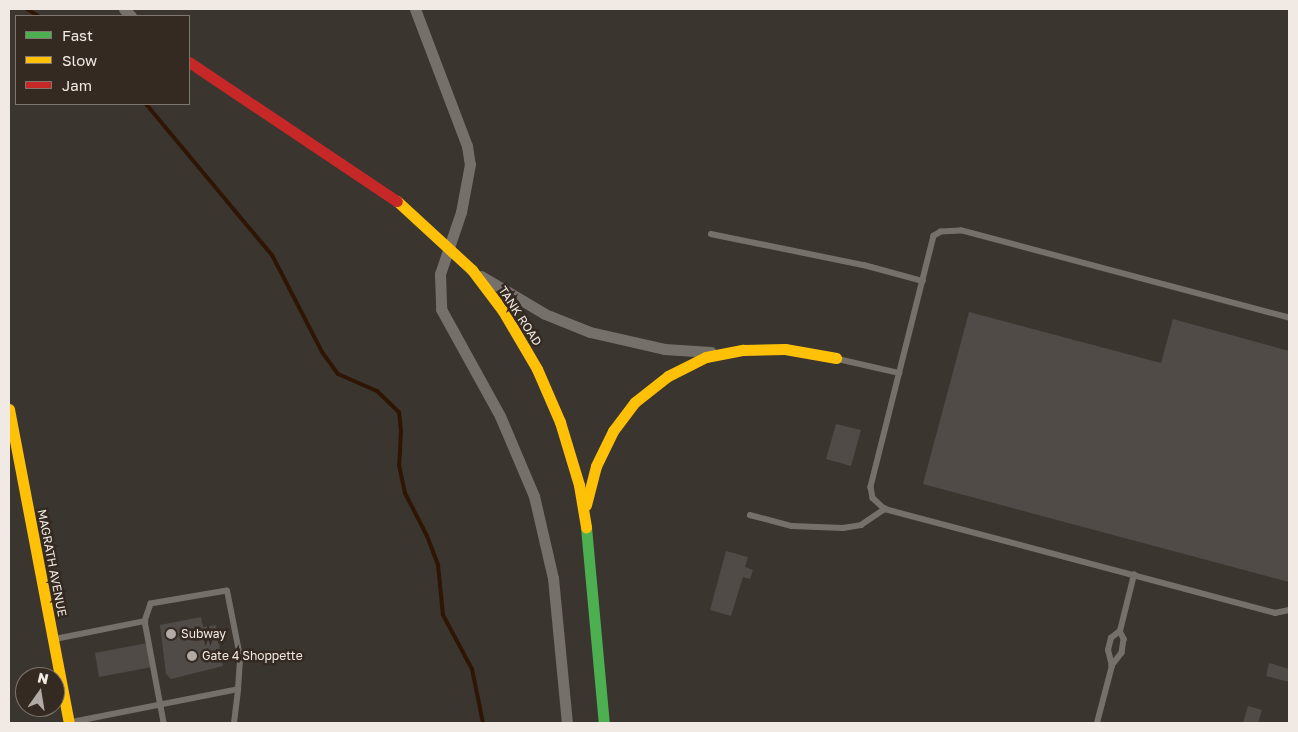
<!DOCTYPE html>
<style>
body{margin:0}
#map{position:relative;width:1298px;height:732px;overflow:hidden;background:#3b3530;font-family:"Golos Text",sans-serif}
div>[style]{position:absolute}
.stream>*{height:4px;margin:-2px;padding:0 2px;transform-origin:2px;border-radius:2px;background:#2f1604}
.building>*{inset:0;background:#504b47}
.lane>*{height:5.5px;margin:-2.75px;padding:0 2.75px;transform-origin:2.75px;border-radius:2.75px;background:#76706b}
.street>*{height:11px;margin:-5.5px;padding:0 5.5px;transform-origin:5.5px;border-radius:5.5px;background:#76706b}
.fast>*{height:11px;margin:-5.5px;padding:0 5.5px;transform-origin:5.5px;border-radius:5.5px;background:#4caf50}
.slow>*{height:11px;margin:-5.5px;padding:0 5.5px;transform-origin:5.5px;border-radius:5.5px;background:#ffc107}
.jam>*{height:11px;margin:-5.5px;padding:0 5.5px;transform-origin:5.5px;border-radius:5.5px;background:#c62828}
.dots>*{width:14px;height:14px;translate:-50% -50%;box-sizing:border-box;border:2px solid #352a22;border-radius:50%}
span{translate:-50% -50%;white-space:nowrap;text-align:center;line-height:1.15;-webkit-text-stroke:5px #352a22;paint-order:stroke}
.street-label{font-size:12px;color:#f1e9e4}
.poi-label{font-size:12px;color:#f1e9e4}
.left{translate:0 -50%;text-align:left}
.frame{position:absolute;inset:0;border:10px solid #f1e9e4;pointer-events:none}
.legend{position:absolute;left:15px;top:15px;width:175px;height:90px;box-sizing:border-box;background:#352a22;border:1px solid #807670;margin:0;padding:6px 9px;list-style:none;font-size:15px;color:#f1e9e4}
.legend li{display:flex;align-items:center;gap:10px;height:25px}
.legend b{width:25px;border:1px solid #807670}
.north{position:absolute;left:15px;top:667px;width:50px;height:50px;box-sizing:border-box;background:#352a22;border:1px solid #807670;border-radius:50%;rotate:13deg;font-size:14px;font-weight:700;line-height:20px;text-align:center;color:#f1e9e4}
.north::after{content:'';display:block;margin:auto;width:18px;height:22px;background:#b1aaa5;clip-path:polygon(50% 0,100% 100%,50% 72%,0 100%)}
</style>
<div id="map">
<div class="stream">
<i style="left:27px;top:9px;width:13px;rotate:32deg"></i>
<i style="left:146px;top:104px;width:197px;rotate:50.2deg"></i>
<i style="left:272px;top:255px;width:109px;rotate:62.7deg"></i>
<i style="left:322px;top:352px;width:27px;rotate:54deg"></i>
<i style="left:338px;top:374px;width:43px;rotate:23.6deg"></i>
<i style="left:377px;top:391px;width:30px;rotate:44deg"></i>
<i style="left:399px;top:412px;width:19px;rotate:84deg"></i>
<i style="left:401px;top:431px;width:34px;rotate:93deg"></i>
<i style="left:399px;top:465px;width:29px;rotate:78deg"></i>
<i style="left:405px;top:493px;width:48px;rotate:62.9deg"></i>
<i style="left:427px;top:536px;width:31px;rotate:69deg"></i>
<i style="left:438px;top:565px;width:50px;rotate:84.3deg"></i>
<i style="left:443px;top:615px;width:61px;rotate:61.8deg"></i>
<i style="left:472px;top:669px;width:55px;rotate:78.5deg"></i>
</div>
<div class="building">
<i style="clip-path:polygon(969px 312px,1161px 363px,1173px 319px,1289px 351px,1289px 582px,923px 484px)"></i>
<i style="clip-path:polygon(836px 424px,861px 430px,851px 466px,826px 459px)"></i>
<i style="clip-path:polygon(726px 551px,748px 557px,745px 567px,753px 570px,750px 579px,743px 577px,731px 616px,710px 610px)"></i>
<i style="clip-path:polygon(201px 617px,203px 627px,216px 625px,223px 666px,171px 679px,166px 674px,160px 625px)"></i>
<i style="clip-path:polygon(147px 643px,152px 667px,99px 677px,95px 653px)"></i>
<i style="clip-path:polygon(1269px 663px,1289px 669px,1289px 682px,1266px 676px)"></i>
<i style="clip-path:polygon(1248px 706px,1262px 710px,1258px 723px,1243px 723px)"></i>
</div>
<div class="lane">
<i style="left:711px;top:234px;width:156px;rotate:11.5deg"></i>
<i style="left:864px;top:265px;width:61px;rotate:15.2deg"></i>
<i style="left:1289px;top:318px;width:339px;rotate:-165.1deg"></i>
<i style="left:961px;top:231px;width:20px;rotate:177deg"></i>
<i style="left:941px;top:232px;width:8px;rotate:150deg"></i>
<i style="left:934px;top:236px;width:259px;rotate:104.1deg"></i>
<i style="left:871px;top:487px;width:11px;rotate:80deg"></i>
<i style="left:873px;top:498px;width:16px;rotate:43deg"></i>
<i style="left:885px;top:509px;width:404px;rotate:14.9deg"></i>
<i style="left:1275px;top:613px;width:14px;rotate:-12deg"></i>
<i style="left:838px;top:359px;width:63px;rotate:12.9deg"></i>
<i style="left:750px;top:515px;width:43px;rotate:14.7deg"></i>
<i style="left:792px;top:526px;width:51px;rotate:2.2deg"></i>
<i style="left:843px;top:528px;width:18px;rotate:-9deg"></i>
<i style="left:861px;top:525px;width:29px;rotate:-34deg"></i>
<i style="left:1120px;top:631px;width:9px;rotate:63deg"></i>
<i style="left:1124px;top:639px;width:14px;rotate:98deg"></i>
<i style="left:1122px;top:653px;width:16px;rotate:128deg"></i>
<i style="left:1112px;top:666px;width:16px;rotate:-104deg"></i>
<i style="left:1108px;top:650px;width:12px;rotate:-76deg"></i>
<i style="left:1111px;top:638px;width:11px;rotate:-38deg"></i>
<i style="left:1120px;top:631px;width:58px;rotate:-76deg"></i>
<i style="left:55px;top:639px;width:92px;rotate:-11.3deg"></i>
<i style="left:145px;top:621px;width:104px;rotate:79.4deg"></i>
<i style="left:72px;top:722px;width:169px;rotate:-11.2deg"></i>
<i style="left:238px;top:689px;width:32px;rotate:-86deg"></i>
<i style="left:240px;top:657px;width:67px;rotate:-101.1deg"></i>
<i style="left:227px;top:591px;width:77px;rotate:170.3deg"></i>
<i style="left:151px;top:604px;width:18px;rotate:109deg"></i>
<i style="left:234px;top:723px;width:34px;rotate:-83deg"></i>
<i style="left:1097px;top:723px;width:59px;rotate:-75.3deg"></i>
</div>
<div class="street">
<i style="left:124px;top:9px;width:10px;rotate:45deg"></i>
<i style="left:415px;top:9px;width:147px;rotate:69.2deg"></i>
<i style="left:467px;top:146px;width:18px;rotate:81deg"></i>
<i style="left:470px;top:164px;width:49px;rotate:100.6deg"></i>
<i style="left:461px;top:212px;width:65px;rotate:108.7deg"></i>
<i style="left:440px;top:274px;width:35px;rotate:88deg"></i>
<i style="left:441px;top:309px;width:122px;rotate:61.1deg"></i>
<i style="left:500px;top:416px;width:87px;rotate:67deg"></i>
<i style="left:534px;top:496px;width:84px;rotate:77deg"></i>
<i style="left:553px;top:578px;width:146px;rotate:84.5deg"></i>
<i style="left:481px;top:276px;width:74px;rotate:30.7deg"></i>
<i style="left:545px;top:314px;width:48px;rotate:21.8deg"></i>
<i style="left:590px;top:332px;width:76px;rotate:12.9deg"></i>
<i style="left:664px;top:349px;width:47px;rotate:3.7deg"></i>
</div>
<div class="fast">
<i style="left:586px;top:527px;width:197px;rotate:84.8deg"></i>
</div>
<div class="slow">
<i style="left:397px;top:201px;width:102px;rotate:42.6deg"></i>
<i style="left:472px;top:270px;width:51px;rotate:52.9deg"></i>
<i style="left:503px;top:311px;width:67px;rotate:59.6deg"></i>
<i style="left:537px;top:369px;width:58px;rotate:66.5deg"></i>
<i style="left:560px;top:422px;width:66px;rotate:73.2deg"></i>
<i style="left:579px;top:485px;width:43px;rotate:80.5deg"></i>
<i style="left:9px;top:409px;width:320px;rotate:79.2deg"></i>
<i style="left:586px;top:505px;width:40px;rotate:-75.6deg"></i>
<i style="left:596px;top:466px;width:39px;rotate:-64deg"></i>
<i style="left:613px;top:431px;width:36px;rotate:-53deg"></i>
<i style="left:635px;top:402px;width:42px;rotate:-38.2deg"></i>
<i style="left:668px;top:376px;width:42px;rotate:-26.6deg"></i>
<i style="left:706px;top:357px;width:38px;rotate:-11deg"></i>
<i style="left:743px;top:350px;width:42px;rotate:-1.4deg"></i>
<i style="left:785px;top:349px;width:52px;rotate:10deg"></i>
</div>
<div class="jam">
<i style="left:189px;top:62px;width:250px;rotate:33.8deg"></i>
</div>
<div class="dots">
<i style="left:171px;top:634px;background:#b1aaa5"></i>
<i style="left:192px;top:656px;background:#b1aaa5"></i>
</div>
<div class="street-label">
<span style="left:520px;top:316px;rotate:57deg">TANK ROAD</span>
<span style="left:52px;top:563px;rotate:79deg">MAGRATH AVENUE</span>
</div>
<div class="poi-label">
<span class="left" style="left:181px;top:634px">Subway</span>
<span class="left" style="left:202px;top:656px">Gate 4 Shoppette</span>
</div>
<div class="frame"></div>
<ul class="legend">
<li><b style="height:6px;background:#4caf50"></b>Fast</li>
<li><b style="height:6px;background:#ffc107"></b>Slow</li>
<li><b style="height:6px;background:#c62828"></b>Jam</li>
</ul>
<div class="north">N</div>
</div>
